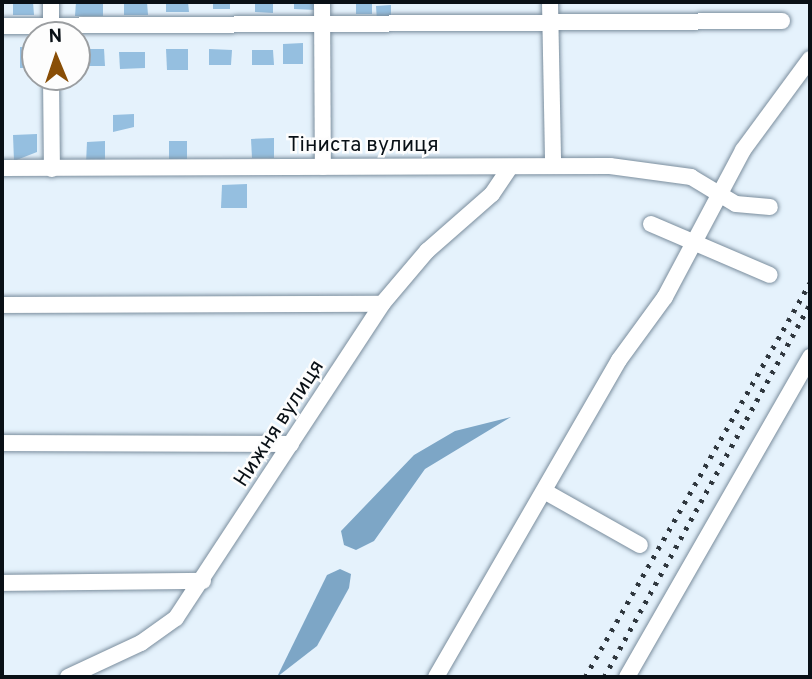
<!DOCTYPE html>
<meta charset="utf-8">
<style>
body{margin:0}
#map{position:relative;width:812px;height:679px;overflow:hidden;background:#e5f2fc;font-family:Overpass,sans-serif}
div>[style]{position:absolute}
.water>*{inset:0;background:#7da6c6}
.building>*{inset:0;background:#95bfe0}
.roads{filter:drop-shadow(0 0 2px #7a8d9d) drop-shadow(0 0 2px #7a8d9d)}
.minor>*{height:16px;margin:-8px;padding:0 8px;transform-origin:8px;border-radius:8px;background:#fff}
.rail>*{height:4.5px;margin-top:-2.25px;transform-origin:0;background:repeating-linear-gradient(90deg,#2f373e 0 3.5px,transparent 0 10.5px)}
span{translate:-50% -50%;white-space:nowrap;text-align:center;line-height:1.15;-webkit-text-stroke:5px #fdfdfd;paint-order:stroke}
.street-label{font-size:21px;color:#091016}
.frame{position:absolute;inset:0;border:4px solid #091016;pointer-events:none}
.north{position:absolute;left:21px;top:21px;width:70px;height:70px;box-sizing:border-box;background:#fdfdfd;border:2px solid #9b9ea1;border-radius:50%;rotate:358deg;font-size:19px;font-weight:700;line-height:28px;text-align:center;color:#091016}
.north::after{content:'';display:block;margin:auto;width:24px;height:32px;background:#894e06;clip-path:polygon(50% 0,100% 100%,50% 72%,0 100%)}
</style>
<div id="map">
<div class="water">
<i style="clip-path:polygon(511px 417px,425px 469px,374px 541px,356px 550px,344px 545px,341px 531px,414px 455px,455px 431px)"></i>
<i style="clip-path:polygon(340px 569px,351px 574px,349px 588px,317px 646px,277px 677px,327px 575px)"></i>
</div>
<div class="building">
<i style="clip-path:polygon(13px 2px,33px 2px,34px 15px,13px 15px)"></i>
<i style="clip-path:polygon(76px 2px,103px 2px,103px 16px,75px 16px)"></i>
<i style="clip-path:polygon(124px 2px,147px 2px,148px 15px,124px 15px)"></i>
<i style="clip-path:polygon(166px 2px,188px 2px,189px 12px,166px 12px)"></i>
<i style="clip-path:polygon(213px 2px,230px 2px,230px 9px,213px 9px)"></i>
<i style="clip-path:polygon(255px 2px,273px 2px,273px 13px,255px 12px)"></i>
<i style="clip-path:polygon(294px 2px,316px 2px,316px 10px,294px 9px)"></i>
<i style="clip-path:polygon(356px 2px,372px 2px,372px 14px,356px 14px)"></i>
<i style="clip-path:polygon(391px 5px,391px 20px,377px 21px,376px 6px)"></i>
<i style="clip-path:polygon(303px 43px,303px 64px,283px 64px,283px 44px)"></i>
<i style="clip-path:polygon(20px 47px,35px 47px,35px 68px,20px 68px)"></i>
<i style="clip-path:polygon(83px 49px,104px 49px,105px 66px,83px 66px)"></i>
<i style="clip-path:polygon(166px 49px,188px 49px,188px 70px,167px 70px)"></i>
<i style="clip-path:polygon(209px 49px,232px 50px,231px 65px,209px 65px)"></i>
<i style="clip-path:polygon(252px 50px,273px 50px,274px 65px,252px 65px)"></i>
<i style="clip-path:polygon(119px 52px,145px 52px,145px 68px,120px 69px)"></i>
<i style="clip-path:polygon(134px 114px,134px 127px,113px 132px,113px 115px)"></i>
<i style="clip-path:polygon(37px 134px,37px 152px,14px 161px,13px 135px)"></i>
<i style="clip-path:polygon(274px 138px,274px 158px,252px 158px,251px 139px)"></i>
<i style="clip-path:polygon(105px 141px,105px 162px,86px 163px,87px 142px)"></i>
<i style="clip-path:polygon(169px 141px,187px 141px,187px 159px,169px 159px)"></i>
<i style="clip-path:polygon(247px 184px,247px 208px,221px 208px,222px 185px)"></i>
</div>
<div class="roads">
<div class="minor">
<i style="left:51px;top:2px;width:33px;rotate:90deg"></i>
<i style="left:322px;top:2px;width:165px;rotate:89.7deg"></i>
<i style="left:550px;top:2px;width:163px;rotate:88.9deg"></i>
<i style="left:2px;top:26px;width:780px;rotate:-0.37deg"></i>
<i style="left:51px;top:77px;width:92px;rotate:89.4deg"></i>
<i style="left:2px;top:168px;width:608px;rotate:-0.19deg"></i>
<i style="left:610px;top:166px;width:82px;rotate:7.7deg"></i>
<i style="left:691px;top:177px;width:52px;rotate:31deg"></i>
<i style="left:736px;top:204px;width:34px;rotate:5deg"></i>
<i style="left:651px;top:224px;width:129px;rotate:23.2deg"></i>
<i style="left:2px;top:305px;width:380px;rotate:-0.2deg"></i>
<i style="left:2px;top:443px;width:289px;rotate:0.2deg"></i>
<i style="left:544px;top:491px;width:110px;rotate:29.4deg"></i>
<i style="left:2px;top:583px;width:201px;rotate:-0.6deg"></i>
<i style="left:68px;top:677px;width:81px;rotate:-25deg"></i>
<i style="left:141px;top:643px;width:43px;rotate:-35.5deg"></i>
<i style="left:176px;top:618px;width:376px;rotate:-56.7deg"></i>
<i style="left:382px;top:304px;width:70px;rotate:-49.7deg"></i>
<i style="left:427px;top:251px;width:86px;rotate:-41.2deg"></i>
<i style="left:492px;top:194px;width:32px;rotate:-56deg"></i>
<i style="left:436px;top:677px;width:366px;rotate:-60deg"></i>
<i style="left:619px;top:360px;width:78px;rotate:-53.9deg"></i>
<i style="left:665px;top:297px;width:166px;rotate:-62deg"></i>
<i style="left:743px;top:150px;width:113px;rotate:-53.6deg"></i>
<i style="left:627px;top:677px;width:369px;rotate:-60.2deg"></i>
</div>
</div>
<div class="rail">
<i style="left:585px;top:677px;width:454px;rotate:-60.3deg"></i>
<i style="left:604px;top:677px;width:426px;rotate:-61.1deg"></i>
</div>
<div class="street-label">
<span style="left:363px;top:146px">Тіниста вулиця</span>
<span style="left:280px;top:424px;rotate:-57deg">Нижня вулиця</span>
</div>
<div class="frame"></div>
<div class="north">N</div>
</div>
